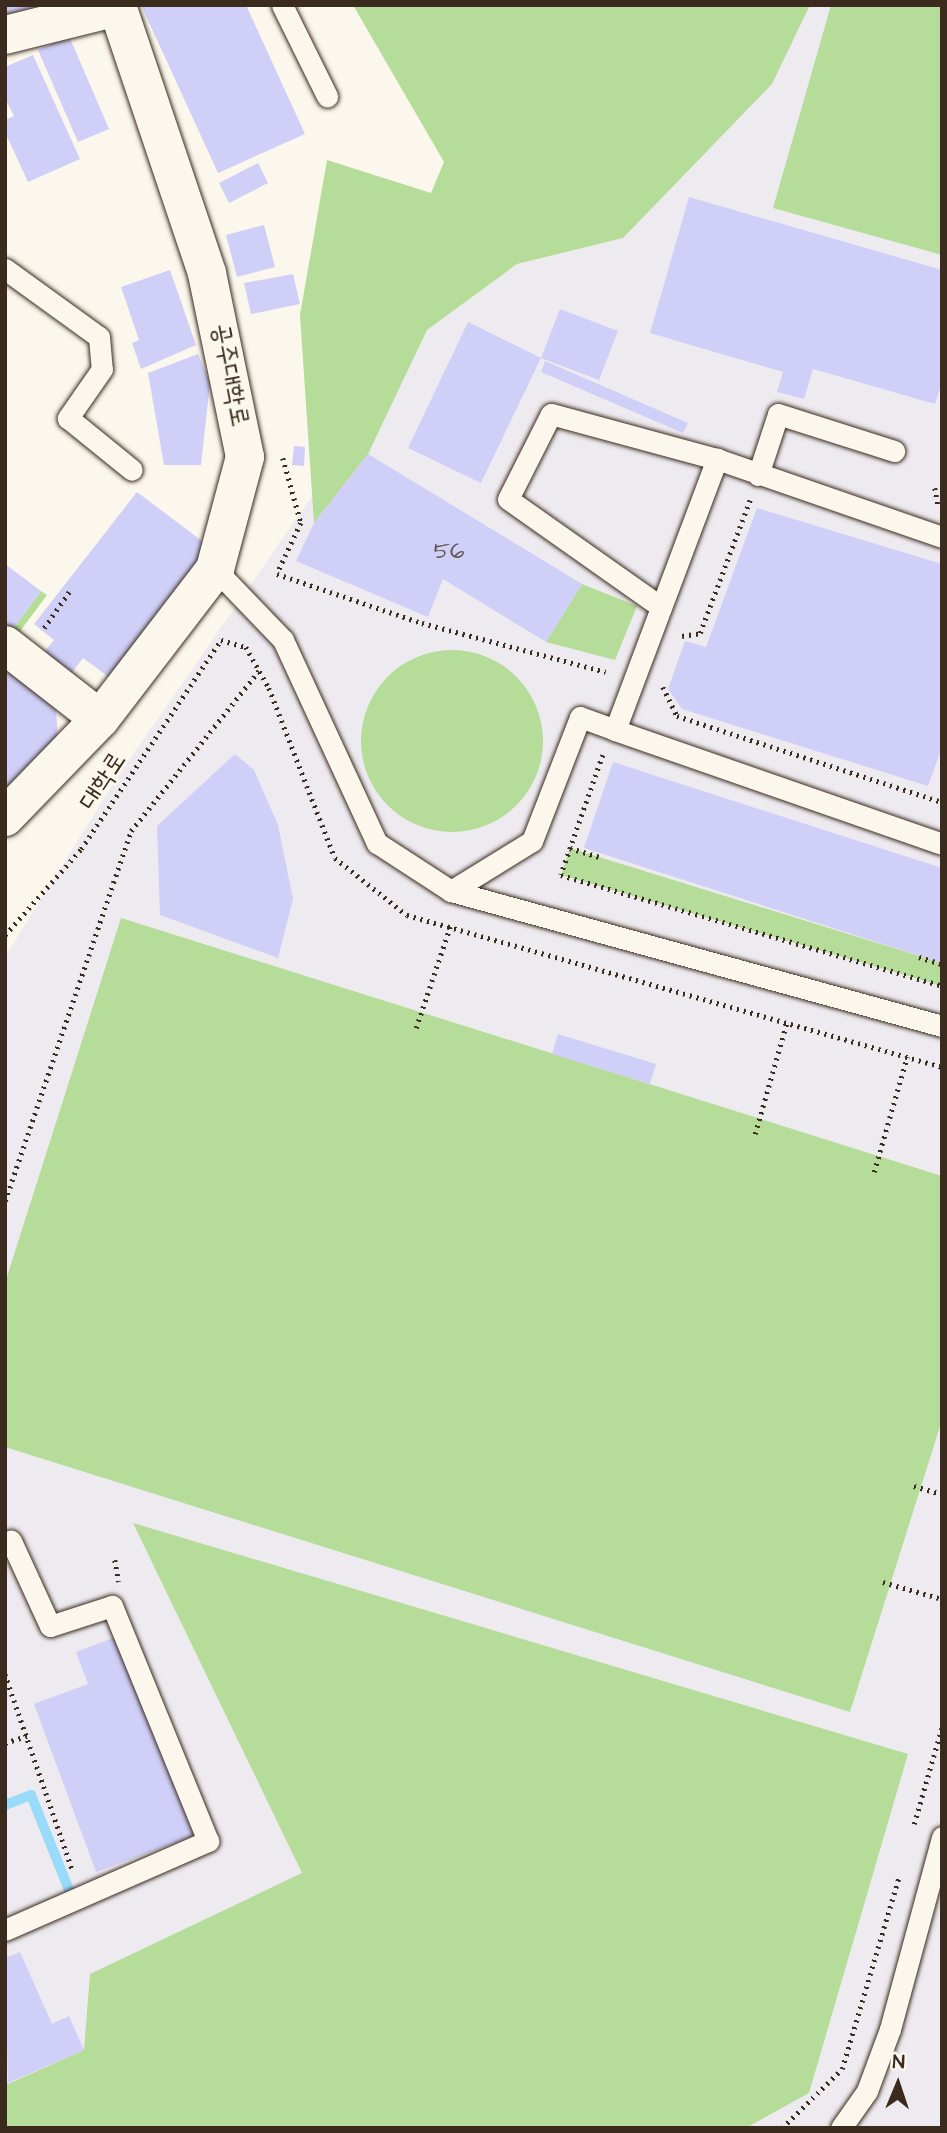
<!DOCTYPE html>
<meta charset="utf-8">
<style>
body{margin:0}
#map{position:relative;width:947px;height:2133px;overflow:hidden;background:#fbf7ec;font-family:"Architects Daughter","Poor Story",sans-serif}
div>[style]{position:absolute}
.built>*{inset:0;background:#eeebf0}
.green>*{inset:0;background:#b5dc98}
.round{border-radius:50%}
.stream>*{height:10px;margin:-5px;padding:0 5px;transform-origin:5px;border-radius:5px;background:#98dbfa}
.building>*{inset:0;background:#cfcff8}
.path>*{height:4.5px;margin-top:-2.25px;transform-origin:0;background:repeating-linear-gradient(90deg,#3b2a1e 0 2px,transparent 0 7px)}
.roads{filter:drop-shadow(0 0 2px #3b2a1e) drop-shadow(0 0 2px #3b2a1e)}
.lane>*{height:21px;margin:-10.5px;padding:0 10.5px;transform-origin:10.5px;border-radius:10.5px;background:#fbf7ec}
.street>*{height:38px;margin:-19px;padding:0 19px;transform-origin:19px;border-radius:19px;background:#fbf7ec}
.secondary>*{height:38px;margin:-19px;padding:0 19px;transform-origin:19px;border-radius:19px;background:#fbf7ec}
span{translate:-50% -50%;white-space:nowrap;text-align:center;line-height:1.15;-webkit-text-stroke:5px #fbf7ec;paint-order:stroke}
.number-label{font-size:23px;color:#605354}
.number-label span{-webkit-text-stroke-width:0}
.street-label{font-size:26px;color:#3b2a1e}
.frame{position:absolute;inset:0;border:7px solid #3b2a1e;pointer-events:none}
.north{position:absolute;left:863px;top:2049px;width:70px;height:70px;-webkit-text-stroke:5px #fbf7ec;paint-order:stroke;rotate:2deg;font-size:19px;font-weight:700;line-height:28px;text-align:center;color:#3b2a1e}
.north::after{content:'';display:block;margin:auto;width:24px;height:32px;background:#3b2a1e;clip-path:polygon(50% 0,100% 100%,50% 72%,0 100%)}
</style>
<div id="map">
<div class="built">
<i style="clip-path:polygon(796px 5px,942px 5px,942px 2128px,5px 2128px,5px 957px,116px 779px,427px 330px,517px 264px,623px 238px)"></i>
</div>
<div class="green">
<i style="clip-path:polygon(353px 5px,810px 5px,772px 84px,623px 238px,517px 264px,427px 330px,368px 454px,314px 523px,300px 315px,327px 160px,431px 193px,444px 162px)"></i>
<i style="clip-path:polygon(831px 5px,942px 5px,942px 255px,773px 208px)"></i>
<i style="clip-path:polygon(582px 584px,637px 606px,615px 660px,546px 642px)"></i>
<i style="clip-path:polygon(41px 591px,47px 595px,18px 634px,13px 629px)"></i>
<i class="round" style="left:361px;top:650px;width:182px;height:182px"></i>
<i style="clip-path:polygon(570px 848px,942px 963px,942px 986px,561px 875px)"></i>
<i style="clip-path:polygon(121px 918px,942px 1176px,942px 1420px,850px 1712px,5px 1447px,5px 1283px)"></i>
<i style="clip-path:polygon(133px 1523px,908px 1754px,809px 2093px,746px 2128px,5px 2128px,5px 2076px,8px 2084px,84px 2050px,90px 1974px,302px 1873px)"></i>
</div>
<div class="stream">
<i style="left:5px;top:1805px;width:28px;rotate:-21deg"></i>
<i style="left:31px;top:1795px;width:102px;rotate:68.2deg"></i>
</div>
<div class="building">
<i style="clip-path:polygon(5px 5px,48px 6px,8px 20px)"></i>
<i style="clip-path:polygon(141px 5px,246px 5px,305px 134px,218px 173px)"></i>
<i style="clip-path:polygon(69px 36px,109px 129px,78px 142px,38px 50px)"></i>
<i style="clip-path:polygon(33px 55px,80px 159px,28px 182px,5px 132px,5px 120px,14px 116px,5px 98px,5px 67px)"></i>
<i style="clip-path:polygon(258px 163px,268px 183px,229px 203px,219px 183px)"></i>
<i style="clip-path:polygon(689px 197px,942px 270px,942px 382px,935px 404px,813px 369px,804px 399px,777px 392px,783px 372px,650px 333px)"></i>
<i style="clip-path:polygon(264px 225px,275px 267px,237px 277px,226px 235px)"></i>
<i style="clip-path:polygon(170px 270px,196px 345px,141px 369px,132px 343px,139px 340px,121px 287px)"></i>
<i style="clip-path:polygon(293px 274px,300px 304px,251px 314px,244px 283px)"></i>
<i style="clip-path:polygon(560px 309px,618px 331px,599px 380px,541px 358px)"></i>
<i style="clip-path:polygon(468px 322px,541px 358px,481px 483px,408px 448px)"></i>
<i style="clip-path:polygon(198px 354px,210px 383px,201px 465px,164px 465px,148px 373px)"></i>
<i style="clip-path:polygon(545px 361px,688px 423px,683px 433px,541px 372px)"></i>
<i style="clip-path:polygon(294px 446px,305px 447px,304px 466px,292px 465px)"></i>
<i style="clip-path:polygon(368px 454px,582px 584px,546px 642px,443px 579px,428px 617px,296px 561px,314px 523px)"></i>
<i style="clip-path:polygon(137px 492px,210px 547px,109px 677px,83px 658px,55px 695px,58px 739px,5px 807px,5px 652px,30px 670px,54px 640px,34px 624px)"></i>
<i style="clip-path:polygon(757px 508px,942px 564px,942px 747px,928px 786px,682px 709px,668px 689px,685px 641px,706px 647px)"></i>
<i style="clip-path:polygon(5px 564px,41px 591px,13px 629px,5px 624px)"></i>
<i style="clip-path:polygon(235px 754px,254px 770px,278px 825px,293px 899px,278px 958px,160px 915px,157px 826px)"></i>
<i style="clip-path:polygon(613px 762px,942px 868px,942px 963px,584px 848px)"></i>
<i style="clip-path:polygon(558px 1034px,656px 1064px,650px 1084px,552px 1054px)"></i>
<i style="clip-path:polygon(121px 1635px,194px 1836px,96px 1872px,34px 1704px,88px 1684px,76px 1652px)"></i>
<i style="clip-path:polygon(20px 1952px,52px 2024px,69px 2016px,84px 2050px,8px 2083px,5px 1958px)"></i>
</div>
<div class="path">
<i style="left:283px;top:458px;width:67px;rotate:74.5deg"></i>
<i style="left:301px;top:523px;width:56px;rotate:115.2deg"></i>
<i style="left:277px;top:574px;width:153px;rotate:18.7deg"></i>
<i style="left:422px;top:623px;width:190px;rotate:14.9deg"></i>
<i style="left:935px;top:488px;width:17px;rotate:80deg"></i>
<i style="left:44px;top:628px;width:44px;rotate:-55.2deg"></i>
<i style="left:682px;top:636px;width:18px;rotate:-9deg"></i>
<i style="left:700px;top:633px;width:142px;rotate:-69.4deg"></i>
<i style="left:663px;top:687px;width:32px;rotate:64deg"></i>
<i style="left:677px;top:716px;width:279px;rotate:18deg"></i>
<i style="left:603px;top:755px;width:127px;rotate:109.3deg"></i>
<i style="left:561px;top:875px;width:397px;rotate:16.2deg"></i>
<i style="left:570px;top:848px;width:30px;rotate:17deg"></i>
<i style="left:5px;top:935px;width:115px;rotate:-48.5deg"></i>
<i style="left:81px;top:849px;width:252px;rotate:-56.2deg"></i>
<i style="left:221px;top:640px;width:26px;rotate:16deg"></i>
<i style="left:246px;top:647px;width:47px;rotate:60.7deg"></i>
<i style="left:269px;top:688px;width:182px;rotate:68.8deg"></i>
<i style="left:335px;top:858px;width:92px;rotate:38.4deg"></i>
<i style="left:407px;top:915px;width:556px;rotate:15.86deg"></i>
<i style="left:919px;top:957px;width:24px;rotate:17deg"></i>
<i style="left:416px;top:1028px;width:107px;rotate:-71.4deg"></i>
<i style="left:755px;top:1134px;width:116px;rotate:-74.1deg"></i>
<i style="left:874px;top:1172px;width:120px;rotate:-74deg"></i>
<i style="left:5px;top:1201px;width:391px;rotate:-71.2deg"></i>
<i style="left:131px;top:831px;width:208px;rotate:-51.4deg"></i>
<i style="left:914px;top:1486px;width:29px;rotate:16deg"></i>
<i style="left:115px;top:1560px;width:22px;rotate:80deg"></i>
<i style="left:883px;top:1582px;width:61px;rotate:16.1deg"></i>
<i style="left:5px;top:1674px;width:208px;rotate:71deg"></i>
<i style="left:5px;top:1743px;width:23px;rotate:-18deg"></i>
<i style="left:914px;top:1824px;width:101px;rotate:-73.9deg"></i>
<i style="left:782px;top:2128px;width:84px;rotate:-44.5deg"></i>
<i style="left:842px;top:2069px;width:201px;rotate:-73.5deg"></i>
</div>
<div class="roads">
<div class="lane">
<i style="left:282px;top:5px;width:102px;rotate:63.7deg"></i>
<i style="left:5px;top:269px;width:116px;rotate:35.9deg"></i>
<i style="left:99px;top:337px;width:32px;rotate:85deg"></i>
<i style="left:102px;top:369px;width:60px;rotate:124.8deg"></i>
<i style="left:68px;top:418px;width:82px;rotate:39.1deg"></i>
<i style="left:758px;top:475px;width:64px;rotate:-71.8deg"></i>
<i style="left:778px;top:414px;width:122px;rotate:17.7deg"></i>
<i style="left:215px;top:569px;width:98px;rotate:46.2deg"></i>
<i style="left:283px;top:640px;width:224px;rotate:65.2deg"></i>
<i style="left:377px;top:843px;width:88px;rotate:33deg"></i>
<i style="left:451px;top:891px;width:509px;rotate:15.37deg"></i>
<i style="left:661px;top:607px;width:187px;rotate:-144.8deg"></i>
<i style="left:508px;top:499px;width:95px;rotate:-63.2deg"></i>
<i style="left:551px;top:414px;width:172px;rotate:15.2deg"></i>
<i style="left:615px;top:730px;width:346px;rotate:19.2deg"></i>
<i style="left:451px;top:891px;width:95px;rotate:-31.7deg"></i>
<i style="left:532px;top:841px;width:133px;rotate:-68.8deg"></i>
<i style="left:580px;top:717px;width:37px;rotate:20deg"></i>
<i style="left:615px;top:730px;width:290px;rotate:-69.4deg"></i>
<i style="left:717px;top:459px;width:238px;rotate:19.1deg"></i>
<i style="left:5px;top:1930px;width:222px;rotate:-23.7deg"></i>
<i style="left:208px;top:1841px;width:254px;rotate:-112.2deg"></i>
<i style="left:112px;top:1606px;width:65px;rotate:162.1deg"></i>
<i style="left:50px;top:1626px;width:94px;rotate:-114.6deg"></i>
<i style="left:841px;top:2128px;width:45px;rotate:-54.9deg"></i>
<i style="left:867px;top:2091px;width:66px;rotate:-69.6deg"></i>
<i style="left:890px;top:2029px;width:199px;rotate:-74.8deg"></i>
</div>
<div class="street">
<i style="left:5px;top:35px;width:115px;rotate:-14deg"></i>
<i style="left:5px;top:645px;width:120px;rotate:37.9deg"></i>
</div>
<div class="secondary">
<i style="left:5px;top:817px;width:136px;rotate:-45.9deg"></i>
<i style="left:100px;top:719px;width:189px;rotate:-52.5deg"></i>
<i style="left:215px;top:569px;width:116px;rotate:-75deg"></i>
<i style="left:245px;top:457px;width:188px;rotate:-101.7deg"></i>
<i style="left:207px;top:273px;width:283px;rotate:-108.6deg"></i>
</div>
</div>
<div class="number-label">
<span style="left:449px;top:551px">56</span>
</div>
<div class="street-label">
<span style="left:230px;top:375px;rotate:79deg">공주대학로</span>
<span style="left:103px;top:781px;rotate:-57deg">대학로</span>
</div>
<div class="frame"></div>
<div class="north">N</div>
</div>
